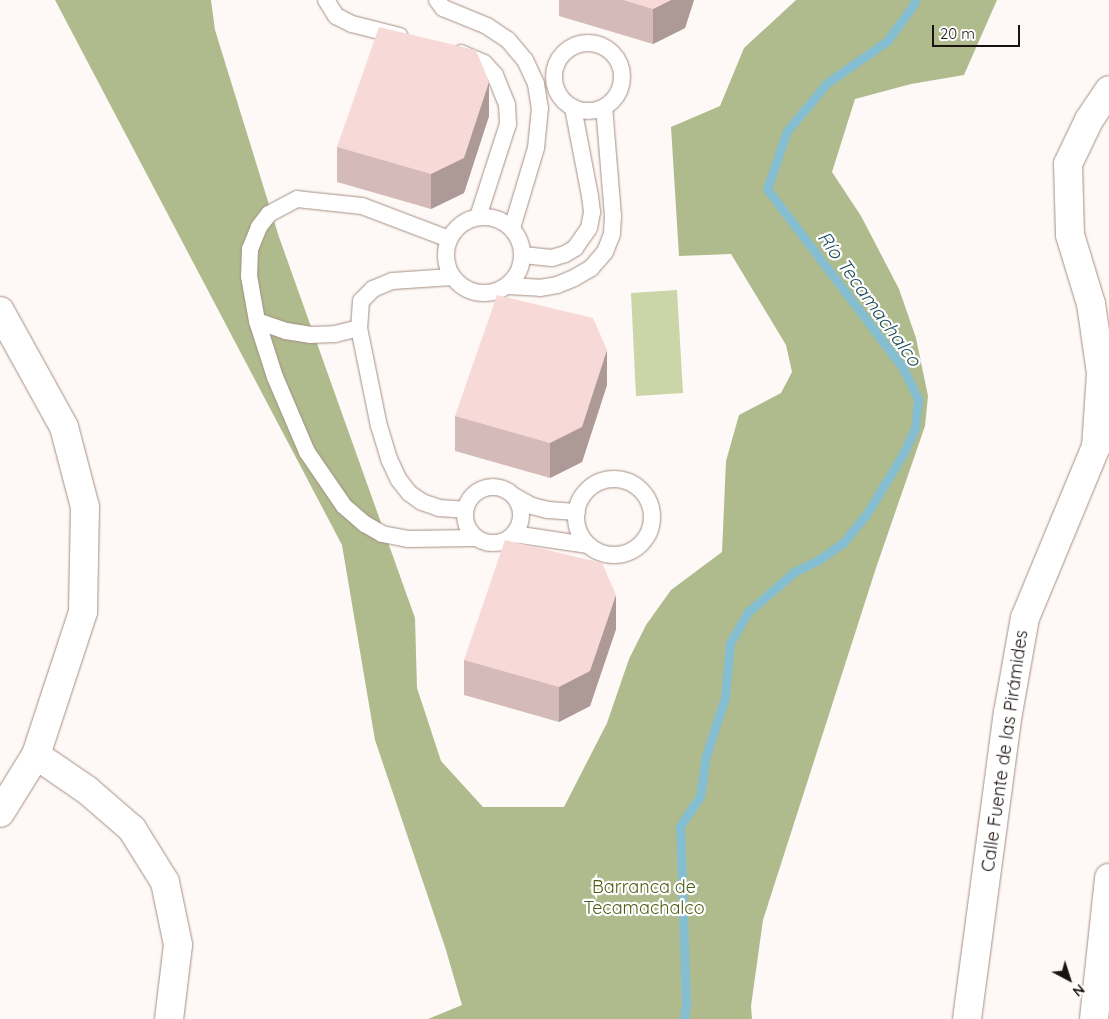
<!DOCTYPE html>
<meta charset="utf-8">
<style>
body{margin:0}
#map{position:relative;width:1109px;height:1019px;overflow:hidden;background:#fef9f6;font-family:Quicksand,sans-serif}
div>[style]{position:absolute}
.green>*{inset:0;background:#cad6a7}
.forest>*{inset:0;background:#afbb8d}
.stream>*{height:9px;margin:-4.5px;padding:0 4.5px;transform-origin:4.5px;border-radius:4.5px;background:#85bed1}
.roads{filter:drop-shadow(0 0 1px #a68e83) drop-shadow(0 0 1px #a68e83)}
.lane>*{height:16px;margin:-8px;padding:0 8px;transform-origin:8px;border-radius:8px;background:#fff}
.lane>.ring{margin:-8px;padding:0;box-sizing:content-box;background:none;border:16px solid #fff;border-radius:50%}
.street>*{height:28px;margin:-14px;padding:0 14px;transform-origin:14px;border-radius:14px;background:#fff}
.wall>*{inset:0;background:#d4bbb9}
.shaded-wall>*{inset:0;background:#ad9996}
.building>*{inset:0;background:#f7dad7}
span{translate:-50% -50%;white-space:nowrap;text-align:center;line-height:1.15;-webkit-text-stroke:4.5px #fff;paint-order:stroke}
.street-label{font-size:18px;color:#1b130f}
.park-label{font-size:18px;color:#515e17}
.water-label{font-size:19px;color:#1f4f5e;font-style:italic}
.north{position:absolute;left:1044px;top:954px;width:50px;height:50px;-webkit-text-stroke:4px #fff;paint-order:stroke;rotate:140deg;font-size:14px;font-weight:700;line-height:20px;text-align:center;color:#1b130f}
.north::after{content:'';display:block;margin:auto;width:18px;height:22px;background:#1b130f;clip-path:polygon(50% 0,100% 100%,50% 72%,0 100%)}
.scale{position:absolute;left:932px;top:25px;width:88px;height:22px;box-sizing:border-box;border:2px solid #1b130f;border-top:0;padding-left:6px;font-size:15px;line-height:18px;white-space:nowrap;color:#1b130f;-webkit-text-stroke:4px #fff;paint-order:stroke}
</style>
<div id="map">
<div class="green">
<i style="clip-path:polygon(677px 290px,683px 393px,636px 396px,631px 293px)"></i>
</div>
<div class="forest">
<i style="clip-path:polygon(55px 0,211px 0,215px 30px,279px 237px,415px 618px,417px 688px,441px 761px,483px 807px,564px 807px,607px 723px,629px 659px,646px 625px,671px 590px,722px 552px,726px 461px,739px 415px,781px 393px,792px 372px,786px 345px,731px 254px,679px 256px,671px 127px,720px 106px,744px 48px,796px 0,997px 0,964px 75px,911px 84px,855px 99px,832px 172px,861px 216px,899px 289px,916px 338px,928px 396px,925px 426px,876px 568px,763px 920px,751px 1006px,752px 1019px,428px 1019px,462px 1005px,445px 947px,375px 740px,342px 545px)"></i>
</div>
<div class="stream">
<i style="left:684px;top:1019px;width:15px;rotate:-82deg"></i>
<i style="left:686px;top:1004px;width:178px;rotate:-91.9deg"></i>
<i style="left:680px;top:826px;width:36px;rotate:-56deg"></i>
<i style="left:700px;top:796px;width:40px;rotate:-81.5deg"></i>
<i style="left:706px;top:756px;width:62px;rotate:-72.1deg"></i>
<i style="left:725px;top:697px;width:54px;rotate:-84.7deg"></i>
<i style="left:730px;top:643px;width:34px;rotate:-60deg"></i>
<i style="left:747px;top:613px;width:62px;rotate:-41.1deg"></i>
<i style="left:794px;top:572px;width:25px;rotate:-26deg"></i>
<i style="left:817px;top:561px;width:32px;rotate:-35deg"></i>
<i style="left:843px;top:543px;width:36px;rotate:-51deg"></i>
<i style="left:866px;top:515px;width:71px;rotate:-58.8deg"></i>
<i style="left:903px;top:454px;width:29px;rotate:-65deg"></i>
<i style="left:915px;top:428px;width:29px;rotate:-84deg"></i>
<i style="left:918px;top:399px;width:34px;rotate:-116deg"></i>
<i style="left:903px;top:368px;width:225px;rotate:-127.2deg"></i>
<i style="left:767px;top:189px;width:61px;rotate:-71deg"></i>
<i style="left:787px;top:131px;width:62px;rotate:-50.2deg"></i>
<i style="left:827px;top:83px;width:73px;rotate:-35deg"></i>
<i style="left:887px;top:41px;width:46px;rotate:-53.9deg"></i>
<i style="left:914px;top:4px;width:4px;rotate:-76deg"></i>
</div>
<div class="roads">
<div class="lane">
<i style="left:326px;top:0;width:19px;rotate:58deg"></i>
<i style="left:336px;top:16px;width:18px;rotate:27deg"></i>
<i style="left:352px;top:24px;width:49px;rotate:14.3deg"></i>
<i style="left:437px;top:0;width:10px;rotate:53deg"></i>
<i style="left:443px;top:8px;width:48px;rotate:22.2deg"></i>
<i style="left:487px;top:26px;width:25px;rotate:34deg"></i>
<i style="left:508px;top:40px;width:26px;rotate:50deg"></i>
<i style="left:525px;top:60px;width:26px;rotate:65deg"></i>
<i style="left:536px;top:84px;width:24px;rotate:81deg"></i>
<i style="left:540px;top:108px;width:40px;rotate:95.7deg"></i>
<i style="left:536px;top:148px;width:84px;rotate:106.7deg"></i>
<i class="ring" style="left:554px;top:43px;width:52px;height:52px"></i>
<i style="left:461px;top:53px;width:25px;rotate:23deg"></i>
<i style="left:484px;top:63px;width:16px;rotate:47deg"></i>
<i style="left:495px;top:75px;width:31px;rotate:68deg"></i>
<i style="left:507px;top:104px;width:20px;rotate:87deg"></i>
<i style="left:508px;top:124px;width:98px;rotate:107.9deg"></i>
<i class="ring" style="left:446px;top:217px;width:60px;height:60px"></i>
<i style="left:449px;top:239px;width:93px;rotate:-159.2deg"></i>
<i style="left:362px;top:206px;width:65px;rotate:-173.9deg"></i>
<i style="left:297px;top:199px;width:32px;rotate:152deg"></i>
<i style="left:269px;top:214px;width:16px;rotate:128deg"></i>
<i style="left:259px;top:227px;width:24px;rotate:112deg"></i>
<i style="left:250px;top:249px;width:27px;rotate:92deg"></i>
<i style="left:249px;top:276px;width:46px;rotate:79.9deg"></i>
<i style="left:257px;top:321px;width:59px;rotate:72.2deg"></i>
<i style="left:275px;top:377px;width:82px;rotate:66.9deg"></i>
<i style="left:307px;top:452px;width:65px;rotate:55.6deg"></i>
<i style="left:344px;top:506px;width:28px;rotate:41deg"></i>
<i style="left:365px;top:524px;width:20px;rotate:30deg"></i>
<i style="left:382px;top:534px;width:26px;rotate:11deg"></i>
<i style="left:408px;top:539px;width:67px;rotate:-0.9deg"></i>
<i style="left:523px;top:255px;width:29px;rotate:6deg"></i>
<i style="left:552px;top:258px;width:14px;rotate:-17deg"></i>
<i style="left:565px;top:254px;width:12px;rotate:-31deg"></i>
<i style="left:575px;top:248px;width:24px;rotate:-55deg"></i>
<i style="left:589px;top:228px;width:16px;rotate:-79deg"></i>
<i style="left:592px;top:212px;width:16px;rotate:-97deg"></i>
<i style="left:590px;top:196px;width:90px;rotate:-100.9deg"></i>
<i style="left:452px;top:277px;width:60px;rotate:176.2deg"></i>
<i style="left:392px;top:281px;width:21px;rotate:157deg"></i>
<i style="left:373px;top:289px;width:17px;rotate:135deg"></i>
<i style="left:361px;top:301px;width:27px;rotate:94deg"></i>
<i style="left:359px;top:328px;width:100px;rotate:78.5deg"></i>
<i style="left:379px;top:426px;width:34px;rotate:73deg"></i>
<i style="left:389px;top:459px;width:23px;rotate:65deg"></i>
<i style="left:399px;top:480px;width:16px;rotate:52deg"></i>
<i style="left:409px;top:493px;width:16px;rotate:35deg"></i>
<i style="left:422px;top:502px;width:18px;rotate:19deg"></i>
<i style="left:439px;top:508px;width:26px;rotate:4deg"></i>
<i style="left:507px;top:286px;width:33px;rotate:3deg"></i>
<i style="left:540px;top:288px;width:17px;rotate:-10deg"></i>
<i style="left:557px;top:285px;width:18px;rotate:-22deg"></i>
<i style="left:574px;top:278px;width:20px;rotate:-30deg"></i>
<i style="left:591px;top:268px;width:21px;rotate:-49deg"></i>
<i style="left:605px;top:252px;width:19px;rotate:-69deg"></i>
<i style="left:612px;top:234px;width:18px;rotate:-87deg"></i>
<i style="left:613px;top:216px;width:109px;rotate:-94.7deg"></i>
<i style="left:257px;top:321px;width:31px;rotate:19deg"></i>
<i style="left:286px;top:331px;width:24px;rotate:9deg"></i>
<i style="left:310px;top:335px;width:25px;rotate:-2deg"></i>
<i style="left:335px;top:334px;width:25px;rotate:-14deg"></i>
<i class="ring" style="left:576px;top:479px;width:60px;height:60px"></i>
<i class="ring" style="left:465px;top:487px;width:40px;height:40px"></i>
<i style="left:514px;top:496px;width:21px;rotate:29deg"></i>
<i style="left:532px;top:506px;width:16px;rotate:14deg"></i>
<i style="left:548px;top:510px;width:29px;rotate:4deg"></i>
<i style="left:514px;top:534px;width:75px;rotate:8.5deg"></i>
</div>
<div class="street">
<i style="left:0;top:311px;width:132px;rotate:61.1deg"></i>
<i style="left:64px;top:427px;width:83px;rotate:75.3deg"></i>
<i style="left:85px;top:507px;width:105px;rotate:91.1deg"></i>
<i style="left:83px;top:612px;width:151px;rotate:108.2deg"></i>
<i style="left:36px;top:755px;width:68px;rotate:121.8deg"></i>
<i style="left:36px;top:755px;width:62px;rotate:34.5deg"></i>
<i style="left:87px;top:790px;width:60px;rotate:40.9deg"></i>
<i style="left:132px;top:829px;width:62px;rotate:58.1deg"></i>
<i style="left:165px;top:882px;width:64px;rotate:78.3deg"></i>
<i style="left:178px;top:945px;width:75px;rotate:96.9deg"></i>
<i style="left:967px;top:1019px;width:309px;rotate:-82.4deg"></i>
<i style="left:1008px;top:713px;width:97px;rotate:-79.9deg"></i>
<i style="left:1025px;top:618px;width:185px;rotate:-67.5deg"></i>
<i style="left:1096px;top:447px;width:74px;rotate:-86.1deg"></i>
<i style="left:1101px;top:373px;width:70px;rotate:-98.2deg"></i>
<i style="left:1091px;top:304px;width:72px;rotate:-106.9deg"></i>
<i style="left:1070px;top:235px;width:71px;rotate:-91.6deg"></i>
<i style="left:1068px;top:164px;width:49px;rotate:-64.5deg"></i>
<i style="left:1089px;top:120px;width:36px;rotate:-56deg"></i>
<i style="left:1094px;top:1019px;width:142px;rotate:-83.9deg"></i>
</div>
</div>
<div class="wall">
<i style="clip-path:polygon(559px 0,694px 0,685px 28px,653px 44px,559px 16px)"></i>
<i style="clip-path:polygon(489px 116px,464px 193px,431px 209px,337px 182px,337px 147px)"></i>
<i style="clip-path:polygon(607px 385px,582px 462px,550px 478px,455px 451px,455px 416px)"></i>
<i style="clip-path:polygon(616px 629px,590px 706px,559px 722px,464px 695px,464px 660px)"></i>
</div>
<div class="shaded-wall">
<i style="clip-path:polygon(671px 0,694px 0,685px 28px,653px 44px,653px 9px)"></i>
<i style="clip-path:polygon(489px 82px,489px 116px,464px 193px,431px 209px,431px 174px)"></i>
<i style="clip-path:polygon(607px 350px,607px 385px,582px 462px,550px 478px,550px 443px)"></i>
<i style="clip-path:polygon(616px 595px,616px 629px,590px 706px,559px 722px,559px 687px)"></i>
</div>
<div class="building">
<i style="clip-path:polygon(623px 0,671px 0,653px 9px)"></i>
<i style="clip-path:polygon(379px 27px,476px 50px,489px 82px,464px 158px,431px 174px,337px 147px)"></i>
<i style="clip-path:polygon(497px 295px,593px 318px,607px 350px,582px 427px,550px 443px,455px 416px)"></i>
<i style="clip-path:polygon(505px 540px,602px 563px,616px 595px,590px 671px,559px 687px,464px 660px)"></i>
</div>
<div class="street-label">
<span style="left:1005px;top:751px;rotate:-82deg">Calle Fuente de las Pirámides</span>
</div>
<div class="park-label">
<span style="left:644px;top:898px">Barranca de<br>Tecamachalco</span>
</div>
<div class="water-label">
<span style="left:869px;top:299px;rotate:54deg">Río Tecamachalco</span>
</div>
<div class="north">N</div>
<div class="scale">20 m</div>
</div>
